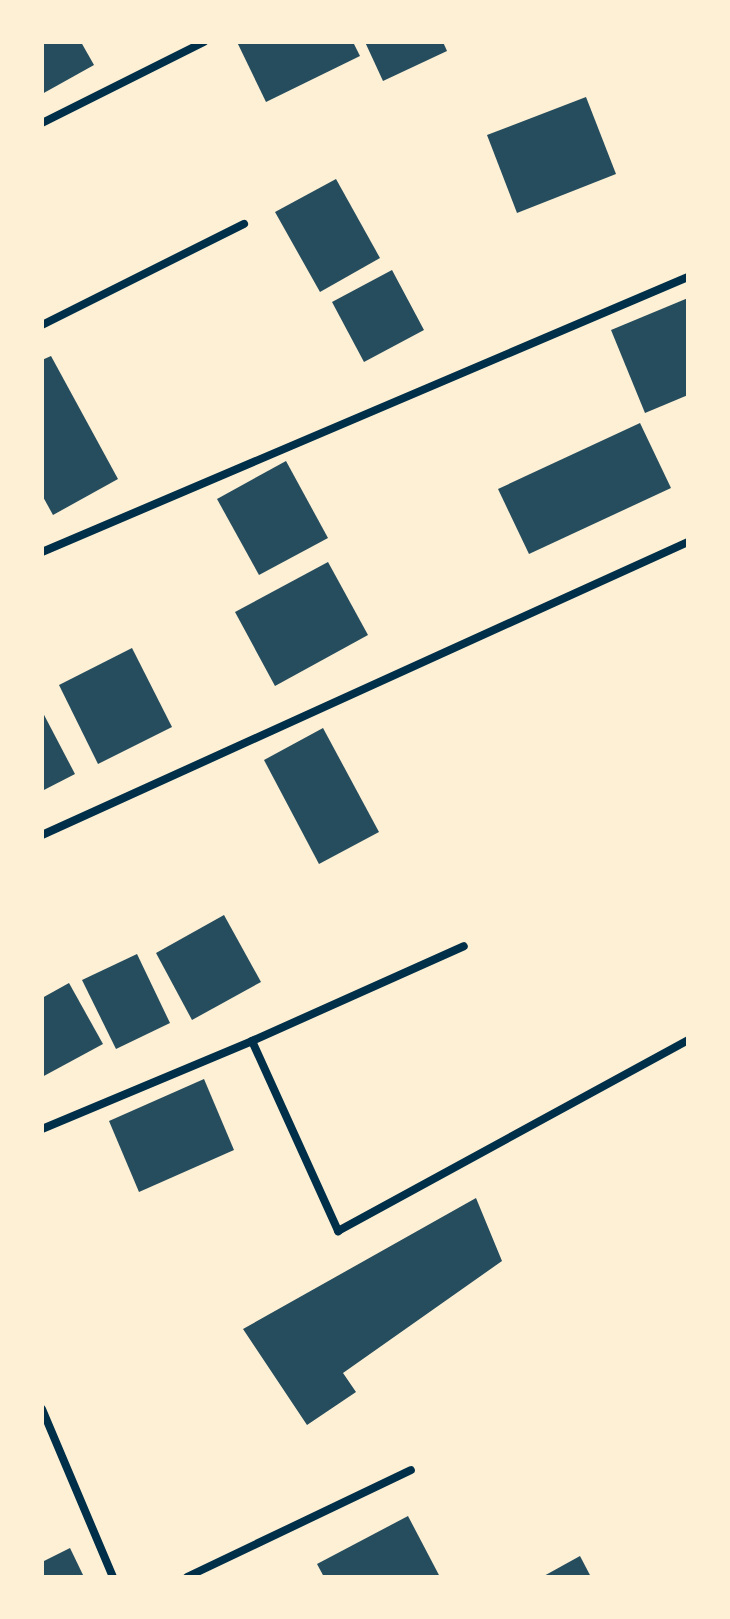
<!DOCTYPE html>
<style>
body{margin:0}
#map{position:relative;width:730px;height:1619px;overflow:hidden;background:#fdf0d5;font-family:Raleway,sans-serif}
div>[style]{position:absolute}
.building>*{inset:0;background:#264d5e}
.minor>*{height:8px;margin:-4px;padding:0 4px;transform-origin:4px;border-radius:4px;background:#003049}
span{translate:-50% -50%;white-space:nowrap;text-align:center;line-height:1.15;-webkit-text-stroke:8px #fdf0d5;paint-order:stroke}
.frame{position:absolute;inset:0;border:44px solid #fdf0d5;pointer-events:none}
</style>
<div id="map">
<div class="building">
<i style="clip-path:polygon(42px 42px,81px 42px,94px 65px,42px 94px)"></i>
<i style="clip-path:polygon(237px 42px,353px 42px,360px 56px,266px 102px)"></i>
<i style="clip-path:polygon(365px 42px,443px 42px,447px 51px,383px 81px)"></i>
<i style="clip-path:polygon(586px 97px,616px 174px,517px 213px,487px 135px)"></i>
<i style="clip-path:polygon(336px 179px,380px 258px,320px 292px,275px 212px)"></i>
<i style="clip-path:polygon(392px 270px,424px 330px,364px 362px,332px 302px)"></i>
<i style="clip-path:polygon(688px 298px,688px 395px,645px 413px,611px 330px)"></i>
<i style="clip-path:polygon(51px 356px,118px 479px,53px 515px,42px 495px,42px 360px)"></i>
<i style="clip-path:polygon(640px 423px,671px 488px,529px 554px,498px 489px)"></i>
<i style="clip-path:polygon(286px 461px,328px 538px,259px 575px,217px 499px)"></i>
<i style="clip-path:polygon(328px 562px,368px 635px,275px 686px,235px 612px)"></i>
<i style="clip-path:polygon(132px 648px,172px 727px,98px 764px,59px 685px)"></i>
<i style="clip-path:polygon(42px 711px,75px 774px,42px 791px)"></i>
<i style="clip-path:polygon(323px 728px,379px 832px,319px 864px,264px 760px)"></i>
<i style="clip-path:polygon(224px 915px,261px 982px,192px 1020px,156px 953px)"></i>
<i style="clip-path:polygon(137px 954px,170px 1023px,116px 1049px,82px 980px)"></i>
<i style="clip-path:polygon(69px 983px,103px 1044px,42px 1077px,42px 998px)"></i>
<i style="clip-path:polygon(204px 1079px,234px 1150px,139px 1192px,109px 1121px)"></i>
<i style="clip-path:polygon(476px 1198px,502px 1261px,343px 1373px,356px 1392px,307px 1425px,243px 1329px)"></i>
<i style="clip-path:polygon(408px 1516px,440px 1577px,324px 1577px,317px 1564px)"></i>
<i style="clip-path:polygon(70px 1548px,84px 1577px,42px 1577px,42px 1562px)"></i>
<i style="clip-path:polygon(580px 1556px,591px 1577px,542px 1577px)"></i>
</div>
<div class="minor">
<i style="left:42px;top:123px;width:181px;rotate:-26.6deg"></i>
<i style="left:42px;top:325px;width:226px;rotate:-26.6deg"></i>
<i style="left:42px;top:552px;width:702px;rotate:-23.06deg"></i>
<i style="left:42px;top:835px;width:709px;rotate:-24.4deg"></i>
<i style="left:252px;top:1041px;width:232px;rotate:-24.1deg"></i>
<i style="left:42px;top:1129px;width:228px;rotate:-22.7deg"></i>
<i style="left:252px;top:1041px;width:209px;rotate:65.6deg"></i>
<i style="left:338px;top:1231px;width:399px;rotate:-28.6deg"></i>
<i style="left:42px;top:1409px;width:182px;rotate:67.1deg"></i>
<i style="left:187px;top:1577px;width:248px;rotate:-25.5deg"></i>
</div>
<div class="frame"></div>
</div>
